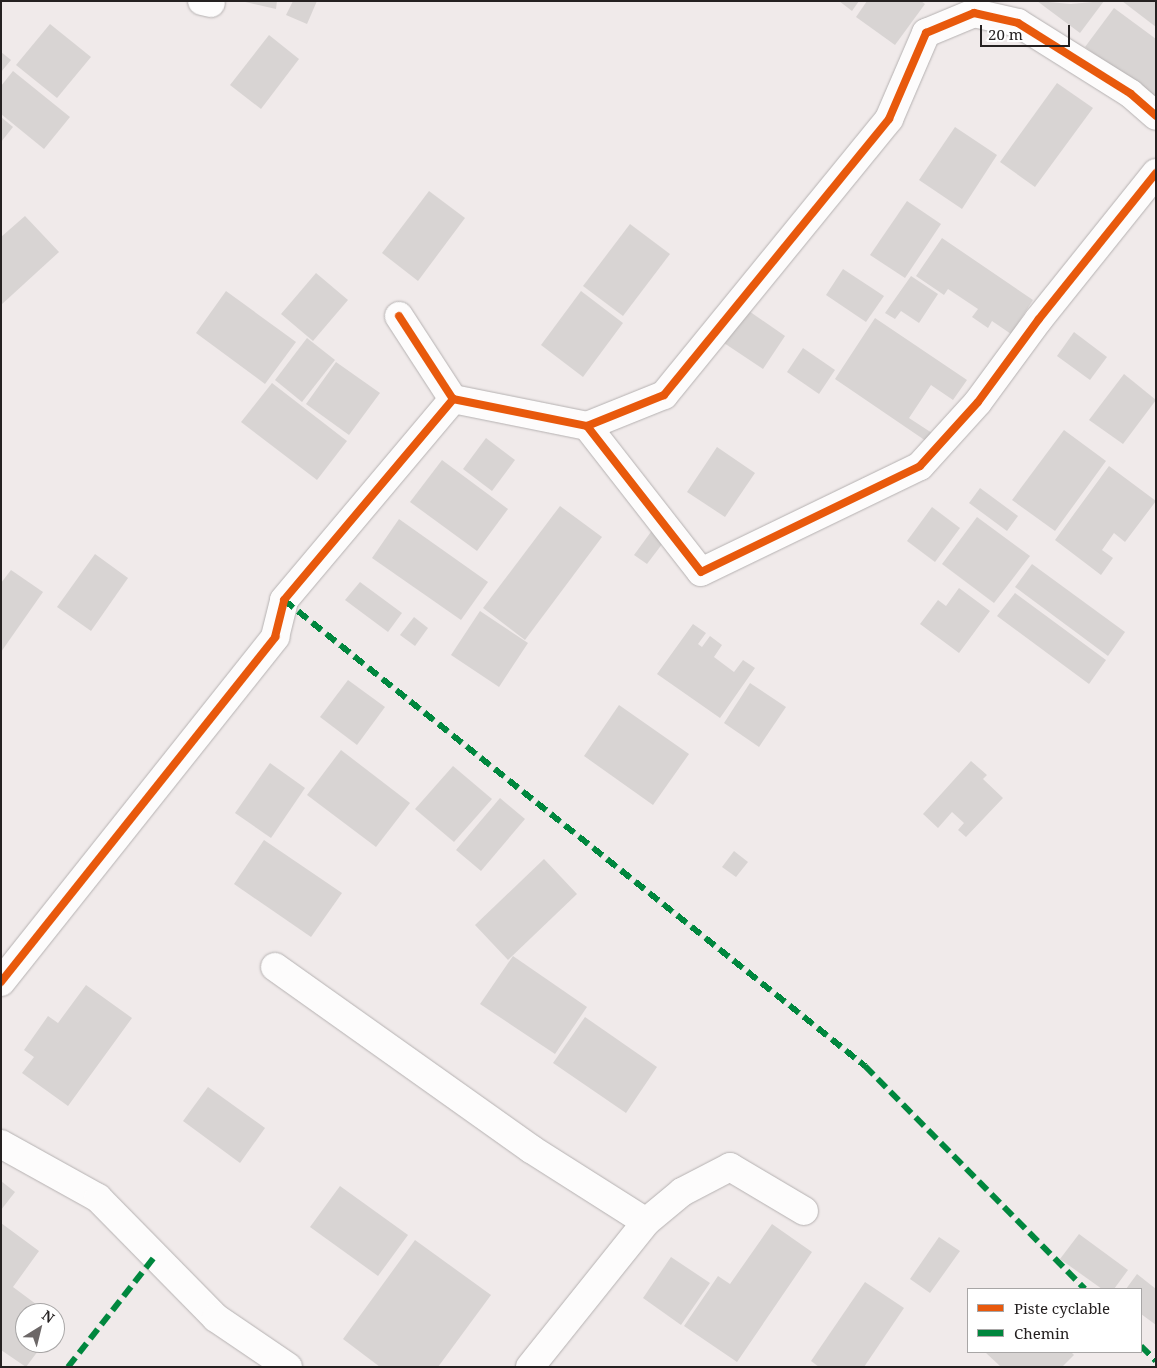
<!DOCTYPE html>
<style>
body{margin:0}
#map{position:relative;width:1157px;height:1368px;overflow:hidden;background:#f0eaea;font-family:"Noto Serif",serif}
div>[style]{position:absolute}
.building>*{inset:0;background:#d8d4d3}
.roads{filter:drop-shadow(0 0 1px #b5b1b1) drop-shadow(0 0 1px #b5b1b1)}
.minor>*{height:28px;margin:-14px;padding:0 14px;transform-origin:14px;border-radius:14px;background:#fdfcfc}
.quiet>*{height:6px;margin-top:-3px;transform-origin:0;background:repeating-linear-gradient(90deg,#00873e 0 12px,transparent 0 18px)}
.cycleway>*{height:8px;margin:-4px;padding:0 4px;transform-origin:4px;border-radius:4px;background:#e8590c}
span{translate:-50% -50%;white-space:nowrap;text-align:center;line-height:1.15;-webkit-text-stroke:4px #fff;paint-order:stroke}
.frame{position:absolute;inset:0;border:2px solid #252121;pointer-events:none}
.legend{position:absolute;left:967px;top:1288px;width:175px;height:65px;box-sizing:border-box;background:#fff;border:1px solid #a8a6a6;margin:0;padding:6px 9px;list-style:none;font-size:15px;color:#252121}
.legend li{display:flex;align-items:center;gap:10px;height:25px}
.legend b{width:25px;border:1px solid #a8a6a6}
.north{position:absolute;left:15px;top:1303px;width:50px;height:50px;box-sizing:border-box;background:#fff;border:1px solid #a8a6a6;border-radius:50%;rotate:36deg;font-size:14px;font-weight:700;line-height:20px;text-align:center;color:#252121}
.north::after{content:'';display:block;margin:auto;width:18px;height:22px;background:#6c6767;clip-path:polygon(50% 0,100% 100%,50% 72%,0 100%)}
.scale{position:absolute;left:980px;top:25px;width:90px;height:22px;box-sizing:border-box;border:2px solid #252121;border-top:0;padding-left:6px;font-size:15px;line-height:18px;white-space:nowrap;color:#252121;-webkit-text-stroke:4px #fff;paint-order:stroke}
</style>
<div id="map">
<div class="building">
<i style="clip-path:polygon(241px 1px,277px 1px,276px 9px)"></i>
<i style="clip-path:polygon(293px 1px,317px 1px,307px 24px,286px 15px)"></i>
<i style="clip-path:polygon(839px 1px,859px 1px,852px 11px)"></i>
<i style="clip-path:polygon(867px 1px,921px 1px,925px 4px,895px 45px,856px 17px)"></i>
<i style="clip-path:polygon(1037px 1px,1071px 4px,1104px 1px,1080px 33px)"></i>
<i style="clip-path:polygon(1122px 1px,1156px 1px,1156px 27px)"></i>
<i style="clip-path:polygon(1114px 8px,1156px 39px,1156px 99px,1085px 47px)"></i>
<i style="clip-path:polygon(50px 24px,91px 57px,57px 98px,16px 65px)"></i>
<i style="clip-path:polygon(269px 35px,299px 59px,261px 109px,230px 85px)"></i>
<i style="clip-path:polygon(1px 52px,11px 60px,1px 72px)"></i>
<i style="clip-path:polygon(13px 71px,70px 117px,44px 149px,1px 114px,1px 86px)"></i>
<i style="clip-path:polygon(1057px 83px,1093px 108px,1035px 187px,1000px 162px)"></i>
<i style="clip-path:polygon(1px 117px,13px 127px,1px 142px)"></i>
<i style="clip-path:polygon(955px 127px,997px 155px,962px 209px,919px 180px)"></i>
<i style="clip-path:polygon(429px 191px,465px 218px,418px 281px,382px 253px)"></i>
<i style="clip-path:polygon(907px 201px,941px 224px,905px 278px,870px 255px)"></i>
<i style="clip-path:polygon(25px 216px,59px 252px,1px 305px,1px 237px)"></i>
<i style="clip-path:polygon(630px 224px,670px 254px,623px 316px,583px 286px)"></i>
<i style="clip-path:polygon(942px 238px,1033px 300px,1011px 334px,992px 321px,988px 328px,972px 317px,978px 309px,948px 289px,944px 295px,916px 276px)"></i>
<i style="clip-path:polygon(843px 269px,884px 296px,866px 322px,826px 295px)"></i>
<i style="clip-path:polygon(316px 273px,348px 300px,313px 341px,281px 314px)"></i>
<i style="clip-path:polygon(911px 276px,938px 294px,919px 323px,901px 311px,895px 319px,885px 313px)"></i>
<i style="clip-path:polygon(226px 291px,296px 342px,265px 384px,196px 333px)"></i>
<i style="clip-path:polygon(581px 291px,623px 323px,583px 377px,541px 345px)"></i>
<i style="clip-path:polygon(746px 309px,785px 336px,763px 369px,724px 343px)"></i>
<i style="clip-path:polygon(875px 318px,967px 380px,953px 400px,931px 385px,909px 418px,932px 433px,926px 441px,835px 379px)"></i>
<i style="clip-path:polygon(1074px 332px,1107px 357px,1090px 380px,1057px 356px)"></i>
<i style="clip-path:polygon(307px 338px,335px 360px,302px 402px,275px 380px)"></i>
<i style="clip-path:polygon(803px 348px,835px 370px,819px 394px,787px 372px)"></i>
<i style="clip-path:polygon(336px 362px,380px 393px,349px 435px,306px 404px)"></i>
<i style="clip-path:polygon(1124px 374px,1156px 400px,1123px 444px,1089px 420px)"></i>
<i style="clip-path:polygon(272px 383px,347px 441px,317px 480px,241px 422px)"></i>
<i style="clip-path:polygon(1064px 430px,1106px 461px,1055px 531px,1012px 500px)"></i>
<i style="clip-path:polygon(486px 438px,515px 460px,492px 491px,463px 469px)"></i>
<i style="clip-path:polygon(717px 447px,755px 473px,725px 517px,687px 492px)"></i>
<i style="clip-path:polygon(442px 460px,508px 509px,477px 551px,410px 502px)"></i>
<i style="clip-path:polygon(1109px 466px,1156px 501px,1125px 542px,1114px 533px,1102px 550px,1113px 558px,1101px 575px,1055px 540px)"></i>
<i style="clip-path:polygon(980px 488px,1018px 516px,1007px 531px,969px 503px)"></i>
<i style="clip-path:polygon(560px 506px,602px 537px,525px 640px,483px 608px)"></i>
<i style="clip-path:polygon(932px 507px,960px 528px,935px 562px,907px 541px)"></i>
<i style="clip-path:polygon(977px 517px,1030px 556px,994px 603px,942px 564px)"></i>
<i style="clip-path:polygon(399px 519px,488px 582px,461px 620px,372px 558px)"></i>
<i style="clip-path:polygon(656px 525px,669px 535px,647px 564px,634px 555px)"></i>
<i style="clip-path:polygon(95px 554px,128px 578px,91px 631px,57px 607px)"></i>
<i style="clip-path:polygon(1032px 564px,1125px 632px,1108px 656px,1015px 587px)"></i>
<i style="clip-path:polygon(11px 570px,43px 592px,1px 652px,1px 583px)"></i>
<i style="clip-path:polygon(360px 582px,402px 613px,388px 632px,345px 600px)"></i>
<i style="clip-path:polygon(959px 588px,990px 611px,959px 653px,920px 624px,938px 600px,946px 606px)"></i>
<i style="clip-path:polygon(1015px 593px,1106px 660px,1089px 684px,997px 616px)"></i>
<i style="clip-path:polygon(480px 611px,528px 643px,499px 687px,451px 655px)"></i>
<i style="clip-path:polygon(414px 617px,428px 628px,415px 646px,400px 635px)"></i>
<i style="clip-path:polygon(693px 624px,706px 633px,698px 644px,702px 647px,710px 636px,722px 645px,714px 657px,734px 672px,743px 660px,755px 668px,720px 718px,657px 674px)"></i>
<i style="clip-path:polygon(348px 680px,385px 707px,357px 745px,320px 717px)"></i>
<i style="clip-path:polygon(750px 683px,786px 707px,759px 747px,724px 723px)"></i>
<i style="clip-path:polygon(619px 705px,689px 754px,653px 805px,584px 756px)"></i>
<i style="clip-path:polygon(341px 750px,410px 803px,376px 847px,307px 795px)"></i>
<i style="clip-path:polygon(971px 761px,987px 775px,983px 779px,1003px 798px,966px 837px,958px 830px,964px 823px,952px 812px,938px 828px,923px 814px)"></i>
<i style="clip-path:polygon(270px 763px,305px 788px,271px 838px,235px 813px)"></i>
<i style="clip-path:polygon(453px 766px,492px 799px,454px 842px,415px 809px)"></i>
<i style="clip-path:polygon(500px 798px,525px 819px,481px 871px,456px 850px)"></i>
<i style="clip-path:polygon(264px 840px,342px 893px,311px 937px,234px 884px)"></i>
<i style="clip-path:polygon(734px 851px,748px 862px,736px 877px,722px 867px)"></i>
<i style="clip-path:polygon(544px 859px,577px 894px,508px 960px,475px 925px)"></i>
<i style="clip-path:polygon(513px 956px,587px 1007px,555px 1054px,480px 1004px)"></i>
<i style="clip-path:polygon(86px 985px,132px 1018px,68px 1106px,22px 1073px,34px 1057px,24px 1050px,48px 1016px,58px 1023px)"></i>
<i style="clip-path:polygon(585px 1017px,657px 1067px,626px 1113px,553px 1063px)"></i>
<i style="clip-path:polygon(208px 1087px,265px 1128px,240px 1163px,183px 1121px)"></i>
<i style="clip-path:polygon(1px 1181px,15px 1192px,1px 1210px)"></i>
<i style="clip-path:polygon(340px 1186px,408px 1235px,378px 1276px,310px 1227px)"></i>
<i style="clip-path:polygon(1px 1223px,39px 1251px,13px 1287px,48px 1313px,25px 1313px,25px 1343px,44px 1343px,26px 1367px,1px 1350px)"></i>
<i style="clip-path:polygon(772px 1224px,812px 1252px,737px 1362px,684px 1326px,718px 1276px,730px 1284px)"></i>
<i style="clip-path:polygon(1079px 1234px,1128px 1270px,1114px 1289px,1102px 1289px,1060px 1259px)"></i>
<i style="clip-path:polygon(939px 1237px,960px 1251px,930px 1293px,910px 1279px)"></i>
<i style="clip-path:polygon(415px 1240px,491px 1295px,438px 1367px,380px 1367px,343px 1339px)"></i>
<i style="clip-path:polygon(671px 1257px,710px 1283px,681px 1325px,643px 1298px)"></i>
<i style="clip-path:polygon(1137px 1274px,1156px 1289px,1156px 1325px,1141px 1314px,1141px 1289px,1126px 1289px)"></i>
<i style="clip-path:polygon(865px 1282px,904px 1308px,864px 1367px,819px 1367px,811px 1361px)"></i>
<i style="clip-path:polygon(985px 1352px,1071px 1352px,1074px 1355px,1062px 1367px,1001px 1367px)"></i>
</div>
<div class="roads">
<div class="minor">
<i style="left:202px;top:1px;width:9px;rotate:13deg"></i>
<i style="left:399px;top:316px;width:99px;rotate:57deg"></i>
<i style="left:453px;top:399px;width:137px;rotate:11.4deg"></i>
<i style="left:587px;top:426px;width:185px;rotate:52deg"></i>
<i style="left:701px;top:572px;width:243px;rotate:-25.8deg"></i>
<i style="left:920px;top:466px;width:86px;rotate:-47.8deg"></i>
<i style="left:978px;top:402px;width:103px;rotate:-53.7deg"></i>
<i style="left:1039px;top:319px;width:187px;rotate:-51.3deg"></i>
<i style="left:587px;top:426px;width:83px;rotate:-21.9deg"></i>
<i style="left:664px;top:395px;width:356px;rotate:-50.8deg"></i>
<i style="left:889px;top:119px;width:94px;rotate:-66.7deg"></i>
<i style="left:926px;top:33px;width:52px;rotate:-22.6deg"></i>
<i style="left:974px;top:13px;width:45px;rotate:12.8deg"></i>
<i style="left:1018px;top:23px;width:133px;rotate:32.1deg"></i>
<i style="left:1131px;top:94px;width:33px;rotate:41deg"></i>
<i style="left:275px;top:967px;width:314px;rotate:35.4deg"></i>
<i style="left:531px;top:1149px;width:136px;rotate:32.4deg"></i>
<i style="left:1px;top:982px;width:441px;rotate:-51.5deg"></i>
<i style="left:275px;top:637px;width:38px;rotate:-76deg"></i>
<i style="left:284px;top:600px;width:263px;rotate:-49.9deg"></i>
<i style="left:1px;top:1144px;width:111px;rotate:29.1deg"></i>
<i style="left:98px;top:1198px;width:168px;rotate:45.5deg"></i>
<i style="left:216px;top:1318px;width:87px;rotate:34.2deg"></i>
<i style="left:530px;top:1367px;width:186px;rotate:-51.3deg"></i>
<i style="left:646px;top:1222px;width:47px;rotate:-39.8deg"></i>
<i style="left:682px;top:1192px;width:54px;rotate:-27.5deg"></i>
<i style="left:730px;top:1167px;width:86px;rotate:30.7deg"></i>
</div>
</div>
<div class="quiet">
<i style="left:284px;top:600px;width:745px;rotate:38.73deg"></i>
<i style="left:865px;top:1066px;width:313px;rotate:45.4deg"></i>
<i style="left:1141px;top:1346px;width:21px;rotate:45deg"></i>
<i style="left:68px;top:1367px;width:141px;rotate:-51.9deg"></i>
</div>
<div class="cycleway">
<i style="left:399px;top:316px;width:99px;rotate:57deg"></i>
<i style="left:453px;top:399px;width:137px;rotate:11.4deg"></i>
<i style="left:587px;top:426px;width:185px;rotate:52deg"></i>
<i style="left:701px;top:572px;width:243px;rotate:-25.8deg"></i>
<i style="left:920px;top:466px;width:86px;rotate:-47.8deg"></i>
<i style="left:978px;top:402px;width:103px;rotate:-53.7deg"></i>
<i style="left:1039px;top:319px;width:187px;rotate:-51.3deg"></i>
<i style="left:587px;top:426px;width:83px;rotate:-21.9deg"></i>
<i style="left:664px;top:395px;width:356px;rotate:-50.8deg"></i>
<i style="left:889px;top:119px;width:94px;rotate:-66.7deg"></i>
<i style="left:926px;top:33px;width:52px;rotate:-22.6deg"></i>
<i style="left:974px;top:13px;width:45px;rotate:12.8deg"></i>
<i style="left:1018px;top:23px;width:133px;rotate:32.1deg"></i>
<i style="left:1131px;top:94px;width:33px;rotate:41deg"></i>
<i style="left:1px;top:982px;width:441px;rotate:-51.5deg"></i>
<i style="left:275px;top:637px;width:38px;rotate:-76deg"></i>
<i style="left:284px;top:600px;width:263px;rotate:-49.9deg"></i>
</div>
<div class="frame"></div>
<ul class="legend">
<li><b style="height:6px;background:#e8590c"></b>Piste cyclable</li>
<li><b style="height:6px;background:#00873e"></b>Chemin</li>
</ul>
<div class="north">N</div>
<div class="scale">20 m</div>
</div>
